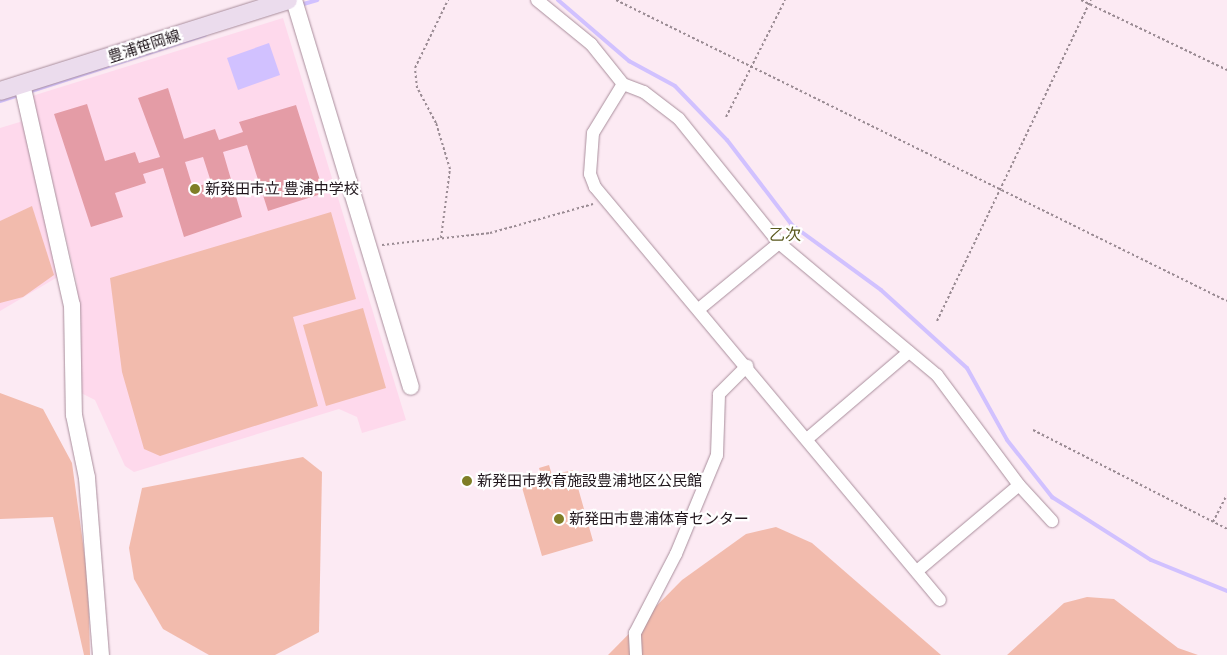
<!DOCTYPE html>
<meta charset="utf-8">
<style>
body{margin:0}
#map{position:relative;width:1227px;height:655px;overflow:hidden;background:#fceaf3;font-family:"Golos Text","Noto Sans JP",sans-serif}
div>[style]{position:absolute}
.built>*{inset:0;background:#fed9ec}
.green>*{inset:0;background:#f2bbad}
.water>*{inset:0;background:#d1c1ff}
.stream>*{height:4px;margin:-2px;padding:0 2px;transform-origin:2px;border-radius:2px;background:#d1c1ff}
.building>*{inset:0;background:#e49ca6}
.path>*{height:2px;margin-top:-1px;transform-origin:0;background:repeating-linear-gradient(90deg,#9a8b93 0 2.5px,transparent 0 5px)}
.roads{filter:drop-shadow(0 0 1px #a98e9c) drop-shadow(0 0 1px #a98e9c)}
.minor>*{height:12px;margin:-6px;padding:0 6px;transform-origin:6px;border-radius:6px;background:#fff}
.tertiary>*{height:16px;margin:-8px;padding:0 8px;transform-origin:8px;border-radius:8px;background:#fff}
.secondary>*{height:18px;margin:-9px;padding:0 9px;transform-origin:9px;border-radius:9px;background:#ebdced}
.dots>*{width:14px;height:14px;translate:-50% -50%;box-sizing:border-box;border:2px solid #fff;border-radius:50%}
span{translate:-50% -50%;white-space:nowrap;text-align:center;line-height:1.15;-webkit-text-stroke:4.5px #fff;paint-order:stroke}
.street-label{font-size:15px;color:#20161c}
.poi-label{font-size:15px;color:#20161c}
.left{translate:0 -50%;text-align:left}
.neighbourhood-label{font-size:16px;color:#5a591e}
</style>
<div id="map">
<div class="built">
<i style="clip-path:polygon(283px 18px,406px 420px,362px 433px,357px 417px,339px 409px,134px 472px,125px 466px,95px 400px,81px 393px,77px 283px,32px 96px)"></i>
<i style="clip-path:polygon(23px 121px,61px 275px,0 311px,0 128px)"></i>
</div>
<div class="green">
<i style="clip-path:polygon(32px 206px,54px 275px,23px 297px,0 303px,0 221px)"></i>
<i style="clip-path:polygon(331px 212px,356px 299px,293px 317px,318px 406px,160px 456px,144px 449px,122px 372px,110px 278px)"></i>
<i style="clip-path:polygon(363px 308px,386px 388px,326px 406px,303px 325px)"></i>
<i style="clip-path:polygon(0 393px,43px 409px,72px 463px,88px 580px,90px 655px,84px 655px,53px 517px,0 519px)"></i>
<i style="clip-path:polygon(303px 457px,322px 472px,319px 632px,275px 655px,209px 655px,163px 629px,134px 579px,129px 548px,142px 488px)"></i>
<i style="clip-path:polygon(549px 465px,552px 475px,573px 470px,593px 541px,542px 556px,521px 484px,542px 478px,539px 468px)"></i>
<i style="clip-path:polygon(776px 527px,812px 543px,941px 655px,608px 655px,682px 580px,746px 534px)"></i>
<i style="clip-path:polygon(1087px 597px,1114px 599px,1178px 648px,1198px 655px,1007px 655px,1064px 603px)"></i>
</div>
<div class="water">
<i style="clip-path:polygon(269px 43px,280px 75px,238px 90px,227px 58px)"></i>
</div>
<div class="stream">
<i style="left:558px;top:0;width:94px;rotate:40.7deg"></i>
<i style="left:629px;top:61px;width:52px;rotate:28.5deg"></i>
<i style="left:675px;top:86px;width:75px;rotate:46.1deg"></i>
<i style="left:727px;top:140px;width:107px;rotate:52.6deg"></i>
<i style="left:792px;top:225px;width:110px;rotate:36.1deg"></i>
<i style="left:881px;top:290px;width:116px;rotate:42.2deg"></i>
<i style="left:967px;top:368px;width:82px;rotate:60.9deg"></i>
<i style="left:1007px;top:440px;width:73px;rotate:51.7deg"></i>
<i style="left:1052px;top:497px;width:117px;rotate:32.5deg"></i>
<i style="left:1151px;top:560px;width:82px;rotate:22.2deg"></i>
<i style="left:300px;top:5px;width:18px;rotate:-16deg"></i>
<i style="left:28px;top:92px;width:186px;rotate:-17.9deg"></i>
<i style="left:0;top:101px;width:20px;rotate:-18deg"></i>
</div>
<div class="building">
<i style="clip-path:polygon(evenodd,168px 88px,184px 139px,215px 129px,219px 140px,243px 132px,239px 122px,296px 105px,324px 193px,268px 211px,247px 145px,223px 152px,242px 217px,184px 237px,163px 168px,143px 174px,146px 183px,115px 193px,123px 217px,91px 227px,54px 114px,87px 104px,105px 161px,135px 152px,139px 163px,160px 157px,138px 98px,168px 88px,203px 157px,211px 182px,193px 188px,185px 162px,203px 157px)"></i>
</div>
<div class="path">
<i style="left:616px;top:0;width:681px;rotate:26.23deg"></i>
<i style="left:1081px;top:0;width:162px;rotate:25.6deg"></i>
<i style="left:726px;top:117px;width:131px;rotate:-63.2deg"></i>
<i style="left:441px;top:238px;width:70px;rotate:-82.6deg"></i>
<i style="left:450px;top:169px;width:48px;rotate:-106.9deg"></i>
<i style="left:436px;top:123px;width:40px;rotate:-118deg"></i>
<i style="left:417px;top:88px;width:20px;rotate:-96deg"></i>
<i style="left:415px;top:68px;width:76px;rotate:-64.1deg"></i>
<i style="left:382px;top:245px;width:109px;rotate:-6.3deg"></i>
<i style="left:490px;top:233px;width:107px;rotate:-15.7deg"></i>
<i style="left:937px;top:321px;width:356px;rotate:-64.4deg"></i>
<i style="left:1033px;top:430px;width:218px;rotate:27deg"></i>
<i style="left:1213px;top:522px;width:30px;rotate:-63deg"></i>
</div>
<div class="roads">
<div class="minor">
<i style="left:537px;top:0;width:70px;rotate:39.2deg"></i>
<i style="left:591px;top:44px;width:51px;rotate:51.3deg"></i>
<i style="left:623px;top:84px;width:22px;rotate:21deg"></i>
<i style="left:644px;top:92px;width:44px;rotate:37.6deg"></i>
<i style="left:679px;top:119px;width:159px;rotate:51.1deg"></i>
<i style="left:779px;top:243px;width:206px;rotate:39.9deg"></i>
<i style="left:937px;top:375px;width:137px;rotate:53.3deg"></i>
<i style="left:1019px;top:485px;width:49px;rotate:47.5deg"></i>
<i style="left:623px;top:84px;width:57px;rotate:121.5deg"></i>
<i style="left:593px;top:133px;width:41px;rotate:94.2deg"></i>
<i style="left:590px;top:174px;width:14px;rotate:69deg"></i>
<i style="left:595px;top:187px;width:538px;rotate:50.13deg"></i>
<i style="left:699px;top:309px;width:104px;rotate:-39.5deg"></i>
<i style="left:807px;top:439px;width:134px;rotate:-40.5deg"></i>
<i style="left:917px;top:571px;width:133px;rotate:-40.1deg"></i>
<i style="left:636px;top:655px;width:22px;rotate:-93deg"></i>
<i style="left:635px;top:633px;width:89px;rotate:-62.6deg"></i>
<i style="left:676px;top:554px;width:107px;rotate:-67.5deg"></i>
<i style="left:717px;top:455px;width:61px;rotate:-88.1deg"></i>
<i style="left:719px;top:394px;width:40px;rotate:-45deg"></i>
</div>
<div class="tertiary">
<i style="left:294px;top:0;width:404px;rotate:73.2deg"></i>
<i style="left:22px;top:84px;width:227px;rotate:77.3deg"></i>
<i style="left:72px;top:305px;width:110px;rotate:89deg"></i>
<i style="left:74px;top:415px;width:64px;rotate:78.3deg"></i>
<i style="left:87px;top:478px;width:178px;rotate:85.5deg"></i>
</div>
<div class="secondary">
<i style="left:0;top:91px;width:302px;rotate:-17.5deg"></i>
</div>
</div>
<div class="dots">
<i style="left:195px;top:189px;background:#7f7e26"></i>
<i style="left:467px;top:481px;background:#7f7e26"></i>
<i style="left:559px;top:519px;background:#7f7e26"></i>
</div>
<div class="street-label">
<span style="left:144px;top:46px;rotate:-18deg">豊浦笹岡線</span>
</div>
<div class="poi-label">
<span class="left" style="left:205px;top:189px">新発田市立 豊浦中学校</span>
<span class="left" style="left:477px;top:481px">新発田市教育施設豊浦地区公民館</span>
<span class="left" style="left:569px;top:519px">新発田市豊浦体育センター</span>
</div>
<div class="neighbourhood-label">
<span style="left:785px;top:234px">乙次</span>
</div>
</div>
